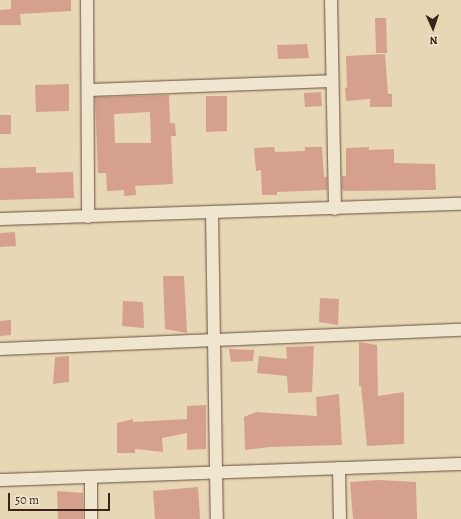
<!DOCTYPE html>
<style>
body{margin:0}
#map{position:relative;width:461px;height:519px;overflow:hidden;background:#e8d7b4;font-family:Alegreya,serif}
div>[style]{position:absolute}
.building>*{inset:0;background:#d5a08e}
.roads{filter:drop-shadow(0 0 1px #664e3e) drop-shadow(0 0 1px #664e3e)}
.minor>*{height:12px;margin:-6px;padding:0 6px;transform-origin:6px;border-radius:6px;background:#f0e5ce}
span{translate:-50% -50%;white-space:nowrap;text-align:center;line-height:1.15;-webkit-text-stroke:4px #f0e5ce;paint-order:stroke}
.north{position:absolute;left:413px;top:8px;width:40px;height:40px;-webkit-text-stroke:3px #f0e5ce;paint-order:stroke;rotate:177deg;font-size:11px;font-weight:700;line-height:16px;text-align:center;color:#3b2117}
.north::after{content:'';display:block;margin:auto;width:14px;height:18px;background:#3b2117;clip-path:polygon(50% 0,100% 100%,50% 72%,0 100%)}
.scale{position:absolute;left:8px;top:493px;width:102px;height:18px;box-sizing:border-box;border:2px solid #3b2117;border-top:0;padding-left:5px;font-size:12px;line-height:14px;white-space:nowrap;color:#3b2117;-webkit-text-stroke:3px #f0e5ce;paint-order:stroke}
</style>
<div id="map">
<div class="building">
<i style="clip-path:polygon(11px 0,71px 0,71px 11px,20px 14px,21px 25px,0 25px,0 10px,11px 9px)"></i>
<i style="clip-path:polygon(375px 18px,386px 18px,387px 53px,376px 53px)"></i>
<i style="clip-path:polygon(307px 44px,309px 58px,278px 59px,277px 45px)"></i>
<i style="clip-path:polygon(385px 54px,388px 94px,392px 94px,392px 107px,370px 107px,370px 99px,346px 101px,345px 88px,347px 87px,346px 56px)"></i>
<i style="clip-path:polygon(69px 84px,69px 111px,36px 112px,35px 85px)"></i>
<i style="clip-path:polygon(321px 92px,322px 106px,305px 107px,304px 93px)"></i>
<i style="clip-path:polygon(evenodd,169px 95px,170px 123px,175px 123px,176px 136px,171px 136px,173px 184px,135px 186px,136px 195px,124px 196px,124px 190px,107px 191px,106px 173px,98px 173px,95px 97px,169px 95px,150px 112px,151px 143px,115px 143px,114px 114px,150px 112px)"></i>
<i style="clip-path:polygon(206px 96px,227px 96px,227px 131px,206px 132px)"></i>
<i style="clip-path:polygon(0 115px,11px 115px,11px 134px,0 134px)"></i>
<i style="clip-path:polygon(274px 147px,275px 152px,305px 151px,305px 147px,322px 147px,324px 177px,327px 177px,327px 190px,277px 192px,277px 195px,262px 195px,261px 170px,256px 171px,254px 148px)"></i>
<i style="clip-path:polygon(369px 147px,369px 150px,394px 149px,394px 163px,435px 164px,436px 190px,344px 191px,342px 189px,342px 176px,346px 176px,346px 148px)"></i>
<i style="clip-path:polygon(36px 167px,36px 173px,73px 172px,74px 198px,0 200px,0 168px)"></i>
<i style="clip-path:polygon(15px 232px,16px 246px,0 247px,0 233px)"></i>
<i style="clip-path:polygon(163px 276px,184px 276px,187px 333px,165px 329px)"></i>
<i style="clip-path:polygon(320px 298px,339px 299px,338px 325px,319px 322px)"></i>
<i style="clip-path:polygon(123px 301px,143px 302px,144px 328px,122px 326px)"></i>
<i style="clip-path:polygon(11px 320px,11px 335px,0 336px,0 321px)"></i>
<i style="clip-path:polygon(359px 342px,377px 345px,378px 396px,404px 392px,404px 444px,367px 446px,361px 386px,359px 386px)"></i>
<i style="clip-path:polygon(314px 346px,312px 392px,288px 393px,287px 376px,257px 373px,259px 356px,287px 359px,286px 347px)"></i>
<i style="clip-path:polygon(229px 349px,254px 350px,253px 361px,231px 362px)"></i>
<i style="clip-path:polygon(69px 356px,69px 382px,53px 384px,55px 357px)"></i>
<i style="clip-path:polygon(339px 394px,342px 445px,270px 447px,245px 450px,244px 417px,256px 412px,317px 416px,316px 397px)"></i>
<i style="clip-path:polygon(206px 405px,206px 449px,187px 450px,187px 433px,162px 438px,163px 452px,135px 449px,135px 453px,117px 453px,117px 423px,133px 419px,133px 422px,187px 419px,187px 406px)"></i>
<i style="clip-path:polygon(378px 480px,416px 482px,417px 519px,353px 519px,350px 482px)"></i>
<i style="clip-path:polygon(198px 487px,200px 519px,155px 519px,153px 491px)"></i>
<i style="clip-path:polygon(57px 491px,83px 493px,83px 519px,58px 519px)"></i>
</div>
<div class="roads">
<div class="minor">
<i style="left:87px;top:0;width:217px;rotate:89.7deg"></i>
<i style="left:331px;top:0;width:209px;rotate:88.9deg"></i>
<i style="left:89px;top:90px;width:243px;rotate:-2.1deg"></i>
<i style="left:212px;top:213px;width:306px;rotate:89.1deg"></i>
<i style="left:0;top:219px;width:461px;rotate:-1.9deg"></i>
<i style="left:0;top:349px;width:461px;rotate:-2.4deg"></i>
<i style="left:339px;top:468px;width:51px;rotate:88.9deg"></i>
<i style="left:91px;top:477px;width:42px;rotate:90deg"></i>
<i style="left:0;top:480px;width:461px;rotate:-2deg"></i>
</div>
</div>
<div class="north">N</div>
<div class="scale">50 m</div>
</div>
